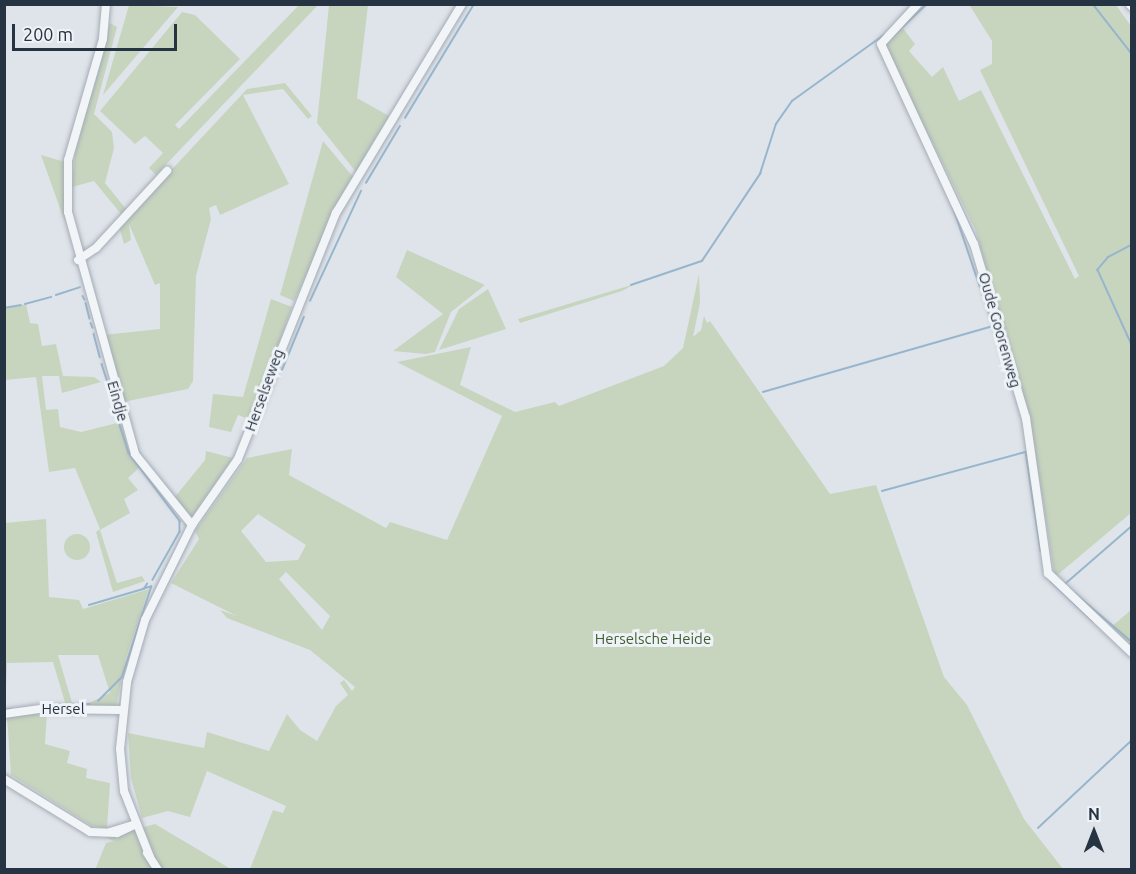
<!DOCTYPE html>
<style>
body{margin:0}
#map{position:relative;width:1136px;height:874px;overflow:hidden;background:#dfe4ea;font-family:Ubuntu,sans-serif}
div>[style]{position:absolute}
.green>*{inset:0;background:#c7d5bf}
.round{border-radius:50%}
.stream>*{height:1.5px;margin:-0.75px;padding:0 0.75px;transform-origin:0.75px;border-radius:0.75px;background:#97b6cd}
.roads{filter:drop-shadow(0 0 2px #a4abb5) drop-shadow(0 0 2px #a4abb5)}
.minor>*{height:8px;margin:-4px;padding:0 4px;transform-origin:4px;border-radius:4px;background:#f2f5f8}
.major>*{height:9px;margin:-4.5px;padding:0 4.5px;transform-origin:4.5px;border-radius:4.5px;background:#fff}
span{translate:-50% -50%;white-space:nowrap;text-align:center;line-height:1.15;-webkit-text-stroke:6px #eff3f7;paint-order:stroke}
.street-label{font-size:15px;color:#263343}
.park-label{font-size:15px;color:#3f6032}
.frame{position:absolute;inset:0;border:6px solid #263343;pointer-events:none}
.north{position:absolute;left:1064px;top:802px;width:60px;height:60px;-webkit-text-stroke:4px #eff3f7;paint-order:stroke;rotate:0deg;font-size:16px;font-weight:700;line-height:24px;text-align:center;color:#263343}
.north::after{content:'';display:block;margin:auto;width:21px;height:27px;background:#263343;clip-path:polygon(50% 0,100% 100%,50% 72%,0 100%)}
.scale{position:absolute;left:12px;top:24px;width:165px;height:27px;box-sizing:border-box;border:3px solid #263343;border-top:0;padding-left:8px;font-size:18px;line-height:21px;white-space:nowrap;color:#263343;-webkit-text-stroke:4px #eff3f7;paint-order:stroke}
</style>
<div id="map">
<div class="green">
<i style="clip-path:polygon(129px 5px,178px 7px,103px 95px,123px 26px)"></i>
<i style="clip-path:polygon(299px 5px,318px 5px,156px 175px,149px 168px,163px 153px,145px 136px,135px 144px,100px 111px,182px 12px,195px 15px,240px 59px,175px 125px,179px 129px)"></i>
<i style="clip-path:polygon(329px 5px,368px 5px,357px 98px,389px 116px,356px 172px,317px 123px)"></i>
<i style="clip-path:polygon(1116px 5px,1131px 26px,1131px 513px,1055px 577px,1029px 414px,975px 229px,884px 44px,902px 27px,915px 44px,909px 51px,932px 77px,943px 67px,959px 101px,981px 90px,1075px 279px,1079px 276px,980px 70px,992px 64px,992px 41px,970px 6px)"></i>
<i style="clip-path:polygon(110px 23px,117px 27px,94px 114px,112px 132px,114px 148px,105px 183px,126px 209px,121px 214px,94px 181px,72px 187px,75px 153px)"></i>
<i style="clip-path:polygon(285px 83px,312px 116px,308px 119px,283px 89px,243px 95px,289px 184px,220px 215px,216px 205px,209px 208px,211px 219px,196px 276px,193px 381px,188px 389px,123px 402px,103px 335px,160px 329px,160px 283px,155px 285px,129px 224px,131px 240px,124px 244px,119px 226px,247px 89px)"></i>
<i style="clip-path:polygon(323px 141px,353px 177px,294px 301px,280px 295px)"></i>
<i style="clip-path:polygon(41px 155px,65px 162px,67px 224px,62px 214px)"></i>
<i style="clip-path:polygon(407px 250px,485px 285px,451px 312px,435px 352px,426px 354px,393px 351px,443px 314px,396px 277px)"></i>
<i style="clip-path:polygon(evenodd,699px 274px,700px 303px,693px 337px,701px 330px,704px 316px,707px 323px,710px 321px,830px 494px,876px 485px,944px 677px,967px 705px,1024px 819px,1063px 869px,250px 869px,273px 810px,283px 813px,286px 806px,207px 771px,190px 817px,168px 811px,142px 818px,131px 778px,128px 733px,204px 748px,207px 732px,269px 751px,287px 714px,300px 730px,317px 741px,336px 706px,348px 695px,340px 683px,344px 680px,352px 691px,355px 687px,310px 650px,227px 618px,220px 610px,237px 616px,171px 583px,199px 539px,195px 531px,247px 458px,292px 449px,289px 475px,386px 528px,390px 522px,447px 540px,502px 416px,397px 362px,471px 347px,460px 385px,515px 412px,555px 402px,559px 406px,664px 366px,683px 348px,699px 274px,258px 514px,306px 545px,298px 560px,266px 562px,241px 531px,258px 514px,699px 274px,286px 572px,330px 616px,322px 630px,279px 579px,286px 572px)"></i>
<i style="clip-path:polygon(635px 284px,622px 291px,520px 323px,518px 319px)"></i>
<i style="clip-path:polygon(488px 289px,506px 329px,439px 350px,459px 309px)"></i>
<i style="clip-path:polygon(271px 299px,292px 307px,251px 420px,238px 415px,231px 432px,209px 427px,213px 394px,243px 397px)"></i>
<i style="clip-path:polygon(26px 304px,30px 323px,38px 324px,42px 346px,56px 344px,63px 376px,94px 377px,101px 382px,62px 393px,59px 376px,42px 376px,46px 410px,58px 409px,60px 427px,81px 432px,121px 422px,128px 448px,140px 467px,128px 478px,138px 490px,124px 499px,130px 513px,100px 530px,117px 583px,142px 576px,145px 581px,113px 592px,96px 532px,100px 529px,75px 468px,49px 472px,36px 377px,5px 380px,4px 309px)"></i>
<i style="clip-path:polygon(206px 451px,233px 458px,192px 518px,174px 498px,205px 460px)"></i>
<i style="clip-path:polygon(46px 519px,49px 597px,79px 600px,83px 609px,149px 589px,126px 658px,116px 706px,81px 707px,110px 693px,98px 655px,58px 655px,73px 706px,66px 706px,53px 662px,7px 663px,5px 712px,5px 523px)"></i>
<i class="round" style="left:64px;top:534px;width:26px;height:26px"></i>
<i style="clip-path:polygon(1131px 610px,1131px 642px,1130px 644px,1111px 627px)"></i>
<i style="clip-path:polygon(47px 712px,45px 744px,70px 751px,67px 763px,87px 769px,86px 778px,110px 783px,107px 828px,92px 826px,11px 775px,7px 716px)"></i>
<i style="clip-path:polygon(155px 824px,231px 869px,95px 870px,106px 843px,114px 841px,106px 838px)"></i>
</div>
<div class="stream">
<i style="left:1093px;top:4px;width:63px;rotate:52deg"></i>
<i style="left:890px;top:39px;width:51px;rotate:-43.4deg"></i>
<i style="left:912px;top:102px;width:145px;rotate:65.2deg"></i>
<i style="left:405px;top:118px;width:133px;rotate:-58.8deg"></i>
<i style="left:366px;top:183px;width:66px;rotate:-59.2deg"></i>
<i style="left:1132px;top:245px;width:27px;rotate:152deg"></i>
<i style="left:1108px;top:258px;width:16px;rotate:130deg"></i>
<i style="left:1098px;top:270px;width:82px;rotate:65.6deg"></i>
<i style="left:631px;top:285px;width:75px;rotate:-18.7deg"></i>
<i style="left:702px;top:261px;width:105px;rotate:-56.3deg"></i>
<i style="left:760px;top:174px;width:52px;rotate:-72.3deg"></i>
<i style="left:776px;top:124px;width:28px;rotate:-55deg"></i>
<i style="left:792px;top:101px;width:113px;rotate:-35.7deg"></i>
<i style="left:56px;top:295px;width:25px;rotate:-18deg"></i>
<i style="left:83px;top:296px;width:4px;rotate:63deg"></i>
<i style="left:310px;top:301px;width:121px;rotate:-65.1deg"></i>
<i style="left:86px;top:303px;width:16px;rotate:76deg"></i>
<i style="left:25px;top:304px;width:27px;rotate:-15deg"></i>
<i style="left:4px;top:308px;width:17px;rotate:-10deg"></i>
<i style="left:91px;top:323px;width:5px;rotate:68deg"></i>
<i style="left:94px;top:334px;width:24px;rotate:75deg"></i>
<i style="left:102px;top:364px;width:23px;rotate:72deg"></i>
<i style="left:282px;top:370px;width:57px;rotate:-67.5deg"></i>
<i style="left:110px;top:392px;width:16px;rotate:72deg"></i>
<i style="left:763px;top:392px;width:239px;rotate:-16deg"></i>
<i style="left:993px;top:326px;width:125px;rotate:-108.7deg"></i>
<i style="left:116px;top:413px;width:42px;rotate:72deg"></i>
<i style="left:129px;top:453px;width:85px;rotate:53.1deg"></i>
<i style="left:180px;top:521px;width:11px;rotate:90deg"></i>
<i style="left:180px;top:532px;width:55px;rotate:119.4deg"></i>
<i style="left:882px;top:491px;width:149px;rotate:-15.2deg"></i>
<i style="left:1026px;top:452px;width:100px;rotate:81.4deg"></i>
<i style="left:1051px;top:581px;width:58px;rotate:43.6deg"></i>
<i style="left:1065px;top:584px;width:89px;rotate:-40.9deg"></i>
<i style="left:1069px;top:588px;width:83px;rotate:40.6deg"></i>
<i style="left:89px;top:605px;width:56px;rotate:-16.5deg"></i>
<i style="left:98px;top:701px;width:34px;rotate:-45deg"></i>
<i style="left:122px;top:677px;width:95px;rotate:-72.1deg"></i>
<i style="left:151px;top:587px;width:7px;rotate:164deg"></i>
<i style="left:144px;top:589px;width:6px;rotate:-59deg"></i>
<i style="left:41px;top:705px;width:49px;rotate:-1.2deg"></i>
<i style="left:5px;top:710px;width:6px;rotate:-9deg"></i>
<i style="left:1038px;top:828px;width:129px;rotate:-43.1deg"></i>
</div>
<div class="roads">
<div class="minor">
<i style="left:106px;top:4px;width:35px;rotate:95deg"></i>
<i style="left:103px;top:39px;width:126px;rotate:106.1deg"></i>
<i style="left:68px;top:160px;width:52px;rotate:90deg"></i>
<i style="left:68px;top:212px;width:251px;rotate:74.5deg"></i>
<i style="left:135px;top:454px;width:91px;rotate:51.2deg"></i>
<i style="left:918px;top:4px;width:54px;rotate:132.8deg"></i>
<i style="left:881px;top:44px;width:221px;rotate:65.1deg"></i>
<i style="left:974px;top:244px;width:182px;rotate:73.4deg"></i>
<i style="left:1026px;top:418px;width:157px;rotate:81.9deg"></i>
<i style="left:1048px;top:573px;width:116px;rotate:43.6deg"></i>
<i style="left:78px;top:260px;width:22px;rotate:-34deg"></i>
<i style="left:96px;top:248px;width:105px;rotate:-47.3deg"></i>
<i style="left:4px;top:714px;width:37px;rotate:-8deg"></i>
<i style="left:41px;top:709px;width:81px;rotate:0.7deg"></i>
<i style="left:4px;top:779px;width:101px;rotate:31.6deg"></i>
<i style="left:90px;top:832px;width:27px;rotate:2deg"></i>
<i style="left:117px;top:833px;width:21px;rotate:-25deg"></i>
<i style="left:110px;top:832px;width:27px;rotate:-17deg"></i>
<i style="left:147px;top:853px;width:20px;rotate:57deg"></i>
<i style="left:150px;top:857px;width:71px;rotate:-111.5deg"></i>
<i style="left:124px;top:791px;width:42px;rotate:-95.4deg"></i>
<i style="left:120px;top:749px;width:67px;rotate:-84deg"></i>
<i style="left:127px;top:682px;width:65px;rotate:-73.8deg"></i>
<i style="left:145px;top:620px;width:106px;rotate:-63.7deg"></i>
<i style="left:192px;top:525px;width:80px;rotate:-55.1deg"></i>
<i style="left:238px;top:459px;width:265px;rotate:-68.3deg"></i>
<i style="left:336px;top:213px;width:244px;rotate:-58.9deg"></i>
</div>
<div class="major">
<i style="left:1130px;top:4px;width:3px;rotate:45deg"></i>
</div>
</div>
<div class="street-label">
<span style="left:1000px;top:330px;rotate:74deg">Oude Goorenweg</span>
<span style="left:264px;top:390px;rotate:-70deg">Herselseweg</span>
<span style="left:118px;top:401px;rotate:74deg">Eindje</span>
<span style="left:63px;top:709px">Hersel</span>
</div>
<div class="park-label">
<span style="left:653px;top:639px">Herselsche Heide</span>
</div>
<div class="frame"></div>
<div class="north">N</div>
<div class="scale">200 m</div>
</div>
